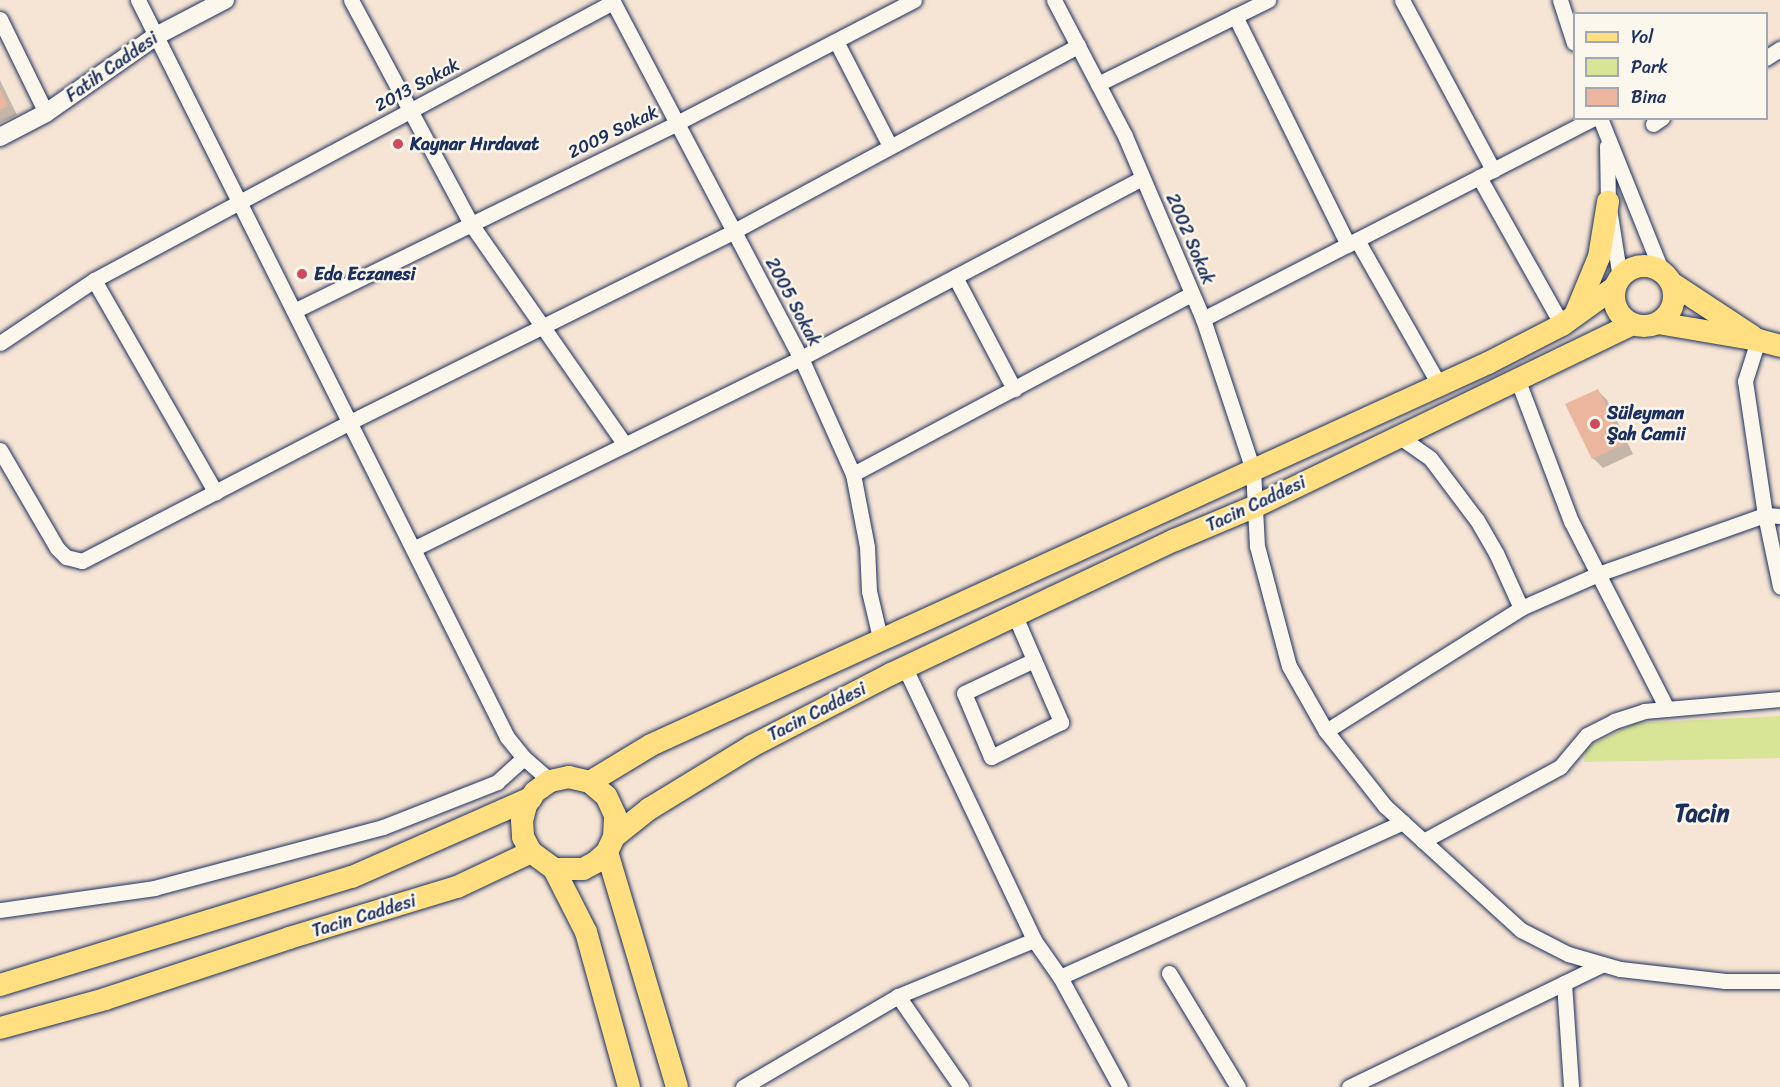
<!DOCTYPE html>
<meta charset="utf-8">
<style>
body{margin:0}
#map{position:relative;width:1780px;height:1087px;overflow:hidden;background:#f6e4d4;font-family:Sriracha,sans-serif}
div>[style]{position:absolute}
.green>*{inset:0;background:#d8e496}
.shadow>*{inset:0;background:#0003}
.building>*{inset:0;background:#ebb69d}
.roads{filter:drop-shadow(0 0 2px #1b2f5e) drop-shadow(0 0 2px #1b2f5e)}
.minor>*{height:15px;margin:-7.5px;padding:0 7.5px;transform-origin:7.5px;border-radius:7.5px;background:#fbf7ec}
.tertiary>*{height:18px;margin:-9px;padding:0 9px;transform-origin:9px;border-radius:9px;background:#fbf7ec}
.primary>*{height:22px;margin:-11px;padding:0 11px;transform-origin:11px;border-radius:11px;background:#ffdf80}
.primary>.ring{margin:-11px;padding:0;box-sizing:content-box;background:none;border:22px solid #ffdf80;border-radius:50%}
.dots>*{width:16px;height:16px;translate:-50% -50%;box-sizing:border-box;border:3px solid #fbf7ec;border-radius:50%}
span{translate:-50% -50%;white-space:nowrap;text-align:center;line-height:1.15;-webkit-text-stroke:5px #fbf7ec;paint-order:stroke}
.street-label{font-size:18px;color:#1b2f5e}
.poi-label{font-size:18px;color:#1b2f5e;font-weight:700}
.left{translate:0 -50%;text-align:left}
.district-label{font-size:24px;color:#1b2f5e;font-weight:700}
.legend{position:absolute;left:1573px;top:12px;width:195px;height:108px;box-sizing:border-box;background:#fbf7ec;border:2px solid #a1a7b3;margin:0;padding:8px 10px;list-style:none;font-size:18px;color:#1b2f5e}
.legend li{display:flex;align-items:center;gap:12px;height:30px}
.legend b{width:30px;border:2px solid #a1a7b3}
</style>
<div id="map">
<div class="green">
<i style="clip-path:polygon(1780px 716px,1780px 758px,1584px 762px,1586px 748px,1635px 723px)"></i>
</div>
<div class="shadow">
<i style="clip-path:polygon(0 80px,17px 115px,0 123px)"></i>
<i style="clip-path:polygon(1597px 390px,1607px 400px,1633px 454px,1603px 468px,1593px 458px)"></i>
</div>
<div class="building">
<i style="clip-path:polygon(0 88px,8px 106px,0 110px)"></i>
<i style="clip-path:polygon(1598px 389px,1624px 444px,1592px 459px,1565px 404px)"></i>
</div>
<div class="roads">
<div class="minor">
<i style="left:138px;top:0;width:824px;rotate:63.4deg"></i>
<i style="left:507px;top:737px;width:27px;rotate:51deg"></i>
<i style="left:524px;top:758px;width:35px;rotate:41deg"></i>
<i style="left:351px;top:0;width:254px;rotate:61.8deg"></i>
<i style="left:471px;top:224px;width:269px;rotate:55.1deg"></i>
<i style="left:612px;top:0;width:405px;rotate:62.2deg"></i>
<i style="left:801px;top:358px;width:127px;rotate:65.9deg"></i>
<i style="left:853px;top:474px;width:74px;rotate:79.1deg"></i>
<i style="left:867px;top:547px;width:44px;rotate:87.4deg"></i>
<i style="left:869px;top:591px;width:52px;rotate:76.8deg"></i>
<i style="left:1054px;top:0;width:153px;rotate:62.4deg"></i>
<i style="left:1125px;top:136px;width:199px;rotate:66.9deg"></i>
<i style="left:1203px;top:319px;width:159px;rotate:71.7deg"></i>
<i style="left:1253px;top:470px;width:76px;rotate:87deg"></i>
<i style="left:1257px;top:546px;width:124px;rotate:75.1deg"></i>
<i style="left:1289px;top:666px;width:75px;rotate:60.4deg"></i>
<i style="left:1326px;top:731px;width:95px;rotate:51.8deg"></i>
<i style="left:1385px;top:806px;width:184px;rotate:42.4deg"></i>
<i style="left:1521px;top:930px;width:53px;rotate:27.1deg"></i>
<i style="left:1568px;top:954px;width:54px;rotate:16.1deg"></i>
<i style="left:1620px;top:969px;width:106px;rotate:6.5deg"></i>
<i style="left:1725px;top:981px;width:55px"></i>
<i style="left:1402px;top:0;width:193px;rotate:61.8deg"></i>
<i style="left:1560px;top:0;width:45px;rotate:72deg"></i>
<i style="left:1235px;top:16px;width:255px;rotate:63.7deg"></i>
<i style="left:0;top:19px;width:105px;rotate:63.9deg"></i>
<i style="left:836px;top:41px;width:118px;rotate:62.8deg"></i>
<i style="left:1766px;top:58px;width:17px;rotate:-33deg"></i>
<i style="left:1098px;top:84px;width:190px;rotate:-26.3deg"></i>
<i style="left:1600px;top:118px;width:164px;rotate:68.1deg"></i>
<i style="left:1653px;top:124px;width:11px;rotate:-34deg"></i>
<i style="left:1607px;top:146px;width:56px;rotate:89deg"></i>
<i style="left:1608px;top:202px;width:77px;rotate:81deg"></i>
<i style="left:1479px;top:177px;width:170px;rotate:60.7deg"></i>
<i style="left:1357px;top:240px;width:168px;rotate:60.4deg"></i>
<i style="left:955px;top:277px;width:127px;rotate:62.2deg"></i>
<i style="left:94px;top:280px;width:245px;rotate:60.2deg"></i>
<i style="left:294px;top:311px;width:427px;rotate:-26.1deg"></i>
<i style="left:677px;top:123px;width:267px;rotate:-27.4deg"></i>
<i style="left:1203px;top:319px;width:440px;rotate:-27.2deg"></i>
<i style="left:1758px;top:340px;width:43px;rotate:107.6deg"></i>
<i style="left:1745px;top:381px;width:135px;rotate:81.5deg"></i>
<i style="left:1765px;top:515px;width:73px;rotate:78.1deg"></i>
<i style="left:0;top:343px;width:113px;rotate:-33.8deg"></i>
<i style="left:94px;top:280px;width:589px;rotate:-28.18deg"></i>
<i style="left:1518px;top:381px;width:150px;rotate:69.3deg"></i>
<i style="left:1571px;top:521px;width:211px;rotate:62.9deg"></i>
<i style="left:0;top:450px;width:113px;rotate:59.8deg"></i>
<i style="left:57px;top:548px;width:13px;rotate:45deg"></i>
<i style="left:66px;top:557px;width:16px;rotate:14deg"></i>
<i style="left:82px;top:561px;width:302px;rotate:-27.4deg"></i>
<i style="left:350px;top:422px;width:429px;rotate:-26.4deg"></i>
<i style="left:734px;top:231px;width:391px;rotate:-28.3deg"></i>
<i style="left:853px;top:474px;width:384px;rotate:-28deg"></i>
<i style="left:413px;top:549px;width:432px;rotate:-26.2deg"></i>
<i style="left:801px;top:358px;width:386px;rotate:-27.8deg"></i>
<i style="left:1521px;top:608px;width:84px;rotate:-23.8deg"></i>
<i style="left:1598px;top:574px;width:177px;rotate:-19.5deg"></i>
<i style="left:1765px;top:515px;width:15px;rotate:4deg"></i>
<i style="left:1015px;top:616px;width:116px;rotate:66.5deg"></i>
<i style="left:1061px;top:722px;width:78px;rotate:153.4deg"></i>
<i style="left:991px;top:757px;width:69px;rotate:-112.9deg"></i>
<i style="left:964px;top:693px;width:77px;rotate:-25.2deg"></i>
<i style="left:905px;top:668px;width:301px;rotate:64.6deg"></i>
<i style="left:1034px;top:940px;width:45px;rotate:54.9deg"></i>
<i style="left:1060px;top:977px;width:125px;rotate:61.4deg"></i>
<i style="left:1326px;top:731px;width:231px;rotate:-32.2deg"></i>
<i style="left:1521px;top:608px;width:60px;rotate:-114.4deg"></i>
<i style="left:1496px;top:553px;width:39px;rotate:-120deg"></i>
<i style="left:1476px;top:519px;width:76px;rotate:-127deg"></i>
<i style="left:1430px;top:458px;width:38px;rotate:-145deg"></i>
<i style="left:1423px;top:841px;width:156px;rotate:-28.4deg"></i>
<i style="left:1560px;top:767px;width:42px;rotate:-49.8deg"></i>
<i style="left:1587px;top:735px;width:30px;rotate:-27deg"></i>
<i style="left:1614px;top:721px;width:32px;rotate:-18deg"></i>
<i style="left:1644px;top:711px;width:137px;rotate:-5deg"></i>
<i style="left:0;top:910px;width:156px;rotate:-8.1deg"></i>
<i style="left:154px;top:888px;width:237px;rotate:-14.9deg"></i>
<i style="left:383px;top:827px;width:123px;rotate:-21.5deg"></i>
<i style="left:497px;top:782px;width:36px;rotate:-42deg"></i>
<i style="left:1169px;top:973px;width:133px;rotate:58.8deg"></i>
<i style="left:1060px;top:977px;width:376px;rotate:-24.3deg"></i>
<i style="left:1564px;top:983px;width:104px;rotate:86.1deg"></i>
<i style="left:898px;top:996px;width:111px;rotate:55.3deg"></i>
<i style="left:743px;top:1087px;width:180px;rotate:-30.4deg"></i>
<i style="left:898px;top:996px;width:147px;rotate:-22.4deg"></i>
<i style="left:1349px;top:1087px;width:282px;rotate:-25.8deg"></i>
</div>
<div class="tertiary">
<i style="left:0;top:137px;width:52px;rotate:-27.6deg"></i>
<i style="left:46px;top:113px;width:134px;rotate:-35deg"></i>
<i style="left:156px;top:36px;width:78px;rotate:-27.6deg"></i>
</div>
<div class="primary">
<i class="ring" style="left:1614px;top:266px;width:38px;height:38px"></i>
<i style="left:1673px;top:284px;width:95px;rotate:33.4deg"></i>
<i style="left:1575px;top:315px;width:63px;rotate:-67.5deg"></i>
<i style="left:1599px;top:257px;width:56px;rotate:-80.7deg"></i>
<i style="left:1658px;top:323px;width:101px;rotate:9.6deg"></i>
<i style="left:1758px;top:340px;width:23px;rotate:15deg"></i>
<i style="left:590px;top:782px;width:71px;rotate:-31.2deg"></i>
<i style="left:651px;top:745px;width:920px;rotate:-24.53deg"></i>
<i style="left:1488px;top:363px;width:83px;rotate:-27.2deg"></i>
<i style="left:1562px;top:325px;width:65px;rotate:-35.6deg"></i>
<i style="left:614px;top:837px;width:22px;rotate:-87deg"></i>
<i style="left:615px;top:815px;width:21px;rotate:-115deg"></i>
<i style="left:606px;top:796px;width:21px;rotate:-139deg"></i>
<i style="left:590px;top:782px;width:22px;rotate:-167deg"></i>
<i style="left:569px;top:777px;width:19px;rotate:168deg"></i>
<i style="left:550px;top:781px;width:19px;rotate:144deg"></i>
<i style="left:535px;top:792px;width:16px;rotate:125deg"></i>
<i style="left:526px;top:805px;width:16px;rotate:104deg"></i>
<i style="left:522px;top:821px;width:16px;rotate:86deg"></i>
<i style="left:523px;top:837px;width:17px;rotate:62deg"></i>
<i style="left:531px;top:852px;width:29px;rotate:36deg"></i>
<i style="left:554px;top:869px;width:29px"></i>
<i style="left:583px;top:869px;width:15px;rotate:-28deg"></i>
<i style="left:596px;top:862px;width:15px;rotate:-42deg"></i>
<i style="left:607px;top:852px;width:17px;rotate:-65deg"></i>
<i style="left:614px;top:837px;width:45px;rotate:-38.7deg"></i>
<i style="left:649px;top:809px;width:121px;rotate:-31.5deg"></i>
<i style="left:752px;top:746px;width:157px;rotate:-27.4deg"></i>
<i style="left:891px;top:674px;width:314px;rotate:-25.3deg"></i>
<i style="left:1175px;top:540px;width:88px;rotate:-22.8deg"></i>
<i style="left:1256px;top:506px;width:418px;rotate:-25.8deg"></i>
<i style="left:607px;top:852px;width:245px;rotate:73.4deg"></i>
<i style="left:554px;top:869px;width:71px;rotate:63.1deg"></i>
<i style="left:586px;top:932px;width:161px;rotate:74.5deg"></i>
<i style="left:0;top:985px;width:368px;rotate:-17.1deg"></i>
<i style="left:352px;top:877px;width:196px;rotate:-23.8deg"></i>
<i style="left:0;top:1028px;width:109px;rotate:-15.4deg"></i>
<i style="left:105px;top:999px;width:194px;rotate:-18.3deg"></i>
<i style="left:289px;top:938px;width:176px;rotate:-16.9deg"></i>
<i style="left:457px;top:887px;width:82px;rotate:-25.3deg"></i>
</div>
</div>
<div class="dots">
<i style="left:398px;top:144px;background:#d1495b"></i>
<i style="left:302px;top:274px;background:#d1495b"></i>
<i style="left:1595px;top:424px;background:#d1495b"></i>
</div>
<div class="street-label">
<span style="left:112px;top:67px;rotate:-35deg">Fatih Caddesi</span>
<span style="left:417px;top:85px;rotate:-28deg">2013 Sokak</span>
<span style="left:613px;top:132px;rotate:-26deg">2009 Sokak</span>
<span style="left:1190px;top:239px;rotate:67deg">2002 Sokak</span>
<span style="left:793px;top:302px;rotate:62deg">2005 Sokak</span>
<span style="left:1256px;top:504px;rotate:-25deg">Tacin Caddesi</span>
<span style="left:817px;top:712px;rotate:-27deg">Tacin Caddesi</span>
<span style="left:364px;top:916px;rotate:-17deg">Tacin Caddesi</span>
</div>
<div class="poi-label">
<span class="left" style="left:410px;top:144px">Kaynar Hırdavat</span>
<span class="left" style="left:314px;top:274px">Eda Eczanesi</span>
<span class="left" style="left:1607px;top:424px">Süleyman<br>Şah Camii</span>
</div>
<div class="district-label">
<span style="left:1702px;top:814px">Tacin</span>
</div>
<ul class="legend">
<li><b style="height:8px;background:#ffdf80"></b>Yol</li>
<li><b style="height:16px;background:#d8e496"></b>Park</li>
<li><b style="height:16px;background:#ebb69d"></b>Bina</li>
</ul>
</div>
